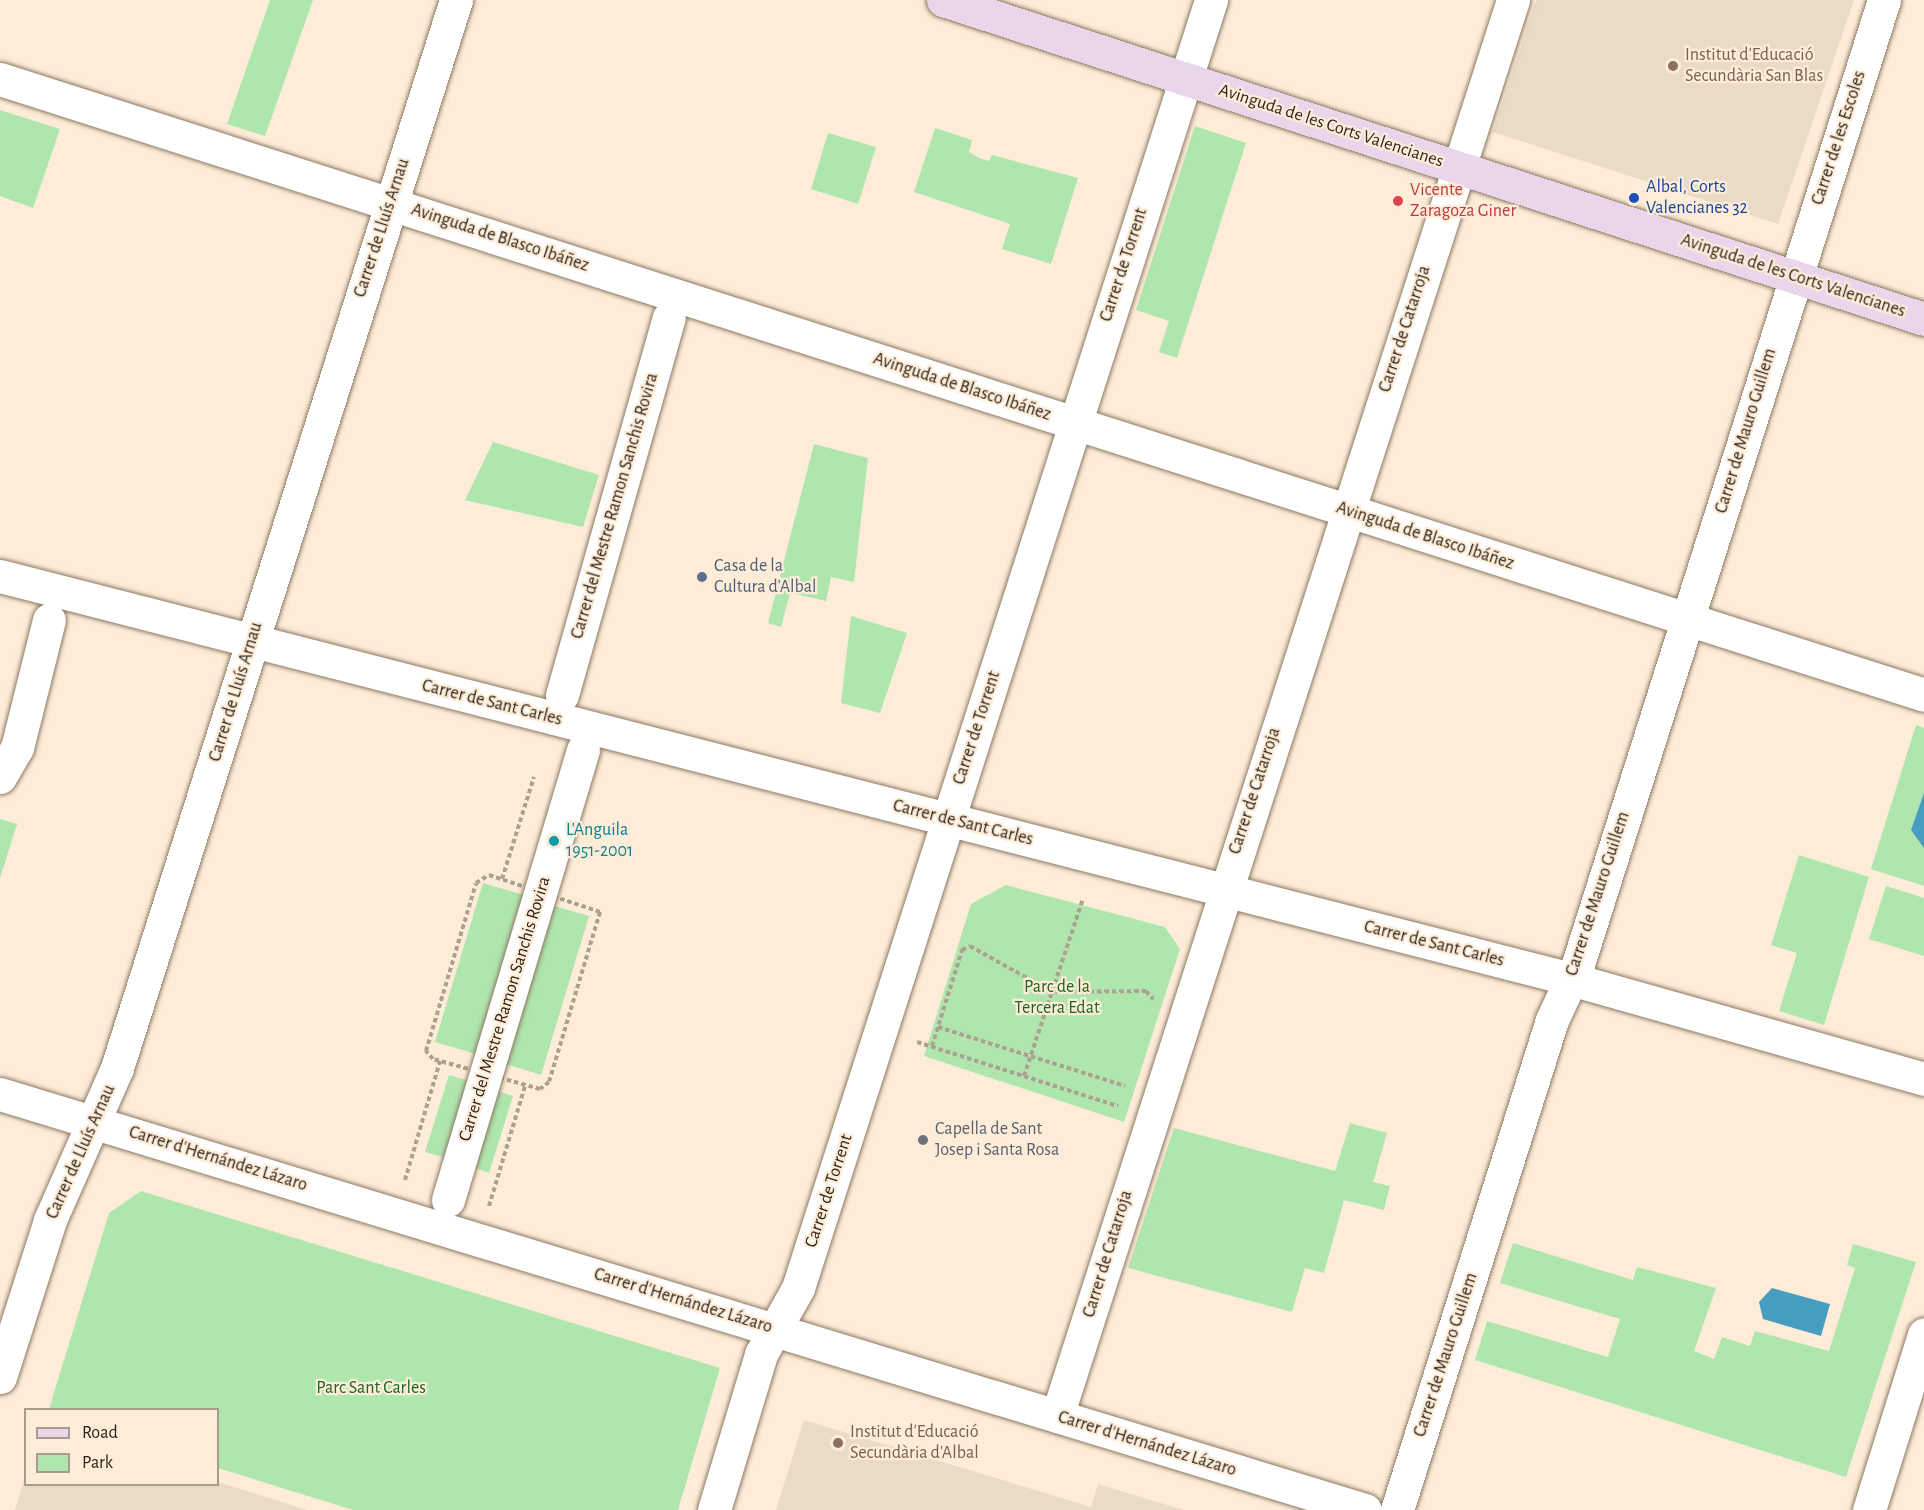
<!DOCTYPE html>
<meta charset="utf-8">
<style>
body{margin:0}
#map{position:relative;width:1924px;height:1510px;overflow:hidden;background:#fdecd8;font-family:"Alegreya Sans",sans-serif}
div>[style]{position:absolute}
.education>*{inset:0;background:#e9dbc8}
.green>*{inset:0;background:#afe6ae}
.water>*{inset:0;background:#469dbf}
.path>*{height:4px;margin-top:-2px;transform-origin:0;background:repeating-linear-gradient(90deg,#ada090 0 4.5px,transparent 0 7.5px)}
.roads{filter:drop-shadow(0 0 2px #8c7963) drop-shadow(0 0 2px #8c7963)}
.street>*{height:33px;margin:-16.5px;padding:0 16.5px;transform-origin:16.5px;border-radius:16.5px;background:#fff}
.secondary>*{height:33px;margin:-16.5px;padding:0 16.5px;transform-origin:16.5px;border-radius:16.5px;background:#e9d6eb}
.dots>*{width:16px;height:16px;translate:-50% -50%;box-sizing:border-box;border:3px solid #fdecd8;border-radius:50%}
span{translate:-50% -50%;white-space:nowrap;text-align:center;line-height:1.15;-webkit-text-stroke:4.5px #fdecd8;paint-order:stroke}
.education-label{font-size:18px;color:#785e54}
.left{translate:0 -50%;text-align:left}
.street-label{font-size:18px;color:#2c241b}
.transit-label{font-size:18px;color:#164399}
.health-label{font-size:18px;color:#be3a42}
.service-label{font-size:18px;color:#4e5e75}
.culture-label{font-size:18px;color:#0d838f}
.park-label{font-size:18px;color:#1b6620}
.worship-label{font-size:18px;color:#5b616d}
.legend{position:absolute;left:24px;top:1408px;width:195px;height:78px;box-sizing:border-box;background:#fdecd8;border:2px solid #a99c8c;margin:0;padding:8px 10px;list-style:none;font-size:18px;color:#2c241b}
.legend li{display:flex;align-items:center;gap:12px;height:30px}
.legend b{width:30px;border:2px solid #a99c8c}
</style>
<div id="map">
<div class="education">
<i style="clip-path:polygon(1536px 0,1854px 0,1778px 224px,1493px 132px)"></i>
<i style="clip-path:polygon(804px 1420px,1091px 1507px,1098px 1484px,1184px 1510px,776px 1510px)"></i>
<i style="clip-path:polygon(25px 1478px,26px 1484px,218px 1482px,307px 1510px,15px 1510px)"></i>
</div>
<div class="green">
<i style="clip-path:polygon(270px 0,313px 0,265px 136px,227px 124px)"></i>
<i style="clip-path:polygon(0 110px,60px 129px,33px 208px,0 196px)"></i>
<i style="clip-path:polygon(1195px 126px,1246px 143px,1177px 358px,1159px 352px,1169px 321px,1136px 310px)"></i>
<i style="clip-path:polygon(935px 128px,972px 140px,969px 152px,979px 158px,989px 161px,992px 155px,1078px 178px,1051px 264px,1002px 249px,1010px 224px,914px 192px)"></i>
<i style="clip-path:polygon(828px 133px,876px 147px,858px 204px,811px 189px)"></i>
<i style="clip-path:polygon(493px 442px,599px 475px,583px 527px,465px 500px)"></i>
<i style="clip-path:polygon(814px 444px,868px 458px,854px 582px,831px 577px,826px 601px,790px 593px,781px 627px,768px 623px)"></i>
<i style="clip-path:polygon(851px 616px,907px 633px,880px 713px,841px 703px)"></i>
<i style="clip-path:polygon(1916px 725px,1924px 728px,1924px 886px,1871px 869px)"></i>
<i style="clip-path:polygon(0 819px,17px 824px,0 878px)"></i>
<i style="clip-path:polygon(1799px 855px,1869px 877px,1824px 1025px,1779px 1011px,1797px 953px,1771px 945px)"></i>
<i style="clip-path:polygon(483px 883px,524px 895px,476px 1054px,435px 1042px)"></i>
<i style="clip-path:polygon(1006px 885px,1165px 927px,1180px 949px,1124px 1122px,924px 1056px,971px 904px)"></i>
<i style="clip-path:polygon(1886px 886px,1924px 898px,1924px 956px,1869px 939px)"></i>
<i style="clip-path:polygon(548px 904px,589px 916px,541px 1075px,500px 1062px)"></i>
<i style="clip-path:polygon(449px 1075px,469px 1081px,446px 1158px,425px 1152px)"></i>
<i style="clip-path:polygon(492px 1089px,513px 1096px,489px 1173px,469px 1166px)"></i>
<i style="clip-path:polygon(1350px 1123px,1387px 1133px,1373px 1182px,1390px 1186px,1384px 1210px,1344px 1200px,1324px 1273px,1305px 1268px,1292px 1312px,1128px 1268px,1174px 1128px,1335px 1171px)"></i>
<i style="clip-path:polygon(141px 1191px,720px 1368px,678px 1510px,353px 1510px,218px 1468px,218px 1410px,49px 1409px,109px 1213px)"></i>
<i style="clip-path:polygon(1513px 1243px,1633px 1280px,1637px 1267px,1716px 1288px,1694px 1351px,1714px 1359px,1722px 1337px,1750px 1346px,1755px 1331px,1829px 1351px,1855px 1268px,1847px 1265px,1853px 1244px,1916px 1262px,1846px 1477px,1475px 1360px,1487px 1321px,1608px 1357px,1620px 1319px,1500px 1283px)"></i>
</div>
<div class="water">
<i style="clip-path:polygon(1924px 793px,1924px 848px,1911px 830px)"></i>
<i style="clip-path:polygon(1772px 1288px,1830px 1304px,1821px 1336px,1763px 1319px,1759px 1302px)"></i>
</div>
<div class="path">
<i style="left:489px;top:875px;width:117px;rotate:18.4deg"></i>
<i style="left:600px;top:912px;width:177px;rotate:106.7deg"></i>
<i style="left:549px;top:1082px;width:11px;rotate:142deg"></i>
<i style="left:540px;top:1089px;width:111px;rotate:-164.3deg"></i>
<i style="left:433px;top:1059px;width:11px;rotate:-131deg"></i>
<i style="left:426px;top:1051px;width:175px;rotate:-73.4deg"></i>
<i style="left:476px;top:883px;width:15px;rotate:-32deg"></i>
<i style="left:502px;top:879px;width:107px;rotate:-72.6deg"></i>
<i style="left:938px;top:1027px;width:196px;rotate:17.5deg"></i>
<i style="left:917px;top:1042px;width:211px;rotate:17.7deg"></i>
<i style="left:932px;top:1046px;width:101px;rotate:-72.6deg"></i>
<i style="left:962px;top:950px;width:9px;rotate:-27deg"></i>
<i style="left:970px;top:946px;width:94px;rotate:29.3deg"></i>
<i style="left:1052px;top:992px;width:94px;rotate:-0.6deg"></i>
<i style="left:1146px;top:991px;width:11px;rotate:49deg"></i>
<i style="left:1024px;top:1076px;width:187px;rotate:-71.6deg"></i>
<i style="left:405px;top:1180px;width:124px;rotate:-73.6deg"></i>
<i style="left:489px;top:1206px;width:125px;rotate:-73.3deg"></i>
</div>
<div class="roads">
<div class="street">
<i style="left:0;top:79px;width:2020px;rotate:17.75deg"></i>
<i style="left:0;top:576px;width:1622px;rotate:14.39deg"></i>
<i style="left:1571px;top:979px;width:367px;rotate:15.8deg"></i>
<i style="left:562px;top:695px;width:392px;rotate:-74.2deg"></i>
<i style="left:0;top:777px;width:34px;rotate:-60deg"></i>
<i style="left:17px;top:748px;width:132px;rotate:-76deg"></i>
<i style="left:0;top:1094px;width:1427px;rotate:16.95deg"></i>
<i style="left:448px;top:1200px;width:470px;rotate:-73.3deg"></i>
<i style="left:0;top:1377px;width:165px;rotate:-72.3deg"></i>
<i style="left:50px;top:1220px;width:166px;rotate:-66.2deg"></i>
<i style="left:117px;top:1068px;width:1121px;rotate:-72.39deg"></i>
<i style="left:1057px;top:1416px;width:1488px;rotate:-72.15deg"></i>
<i style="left:714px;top:1510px;width:163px;rotate:-73.2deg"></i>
<i style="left:761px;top:1354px;width:76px;rotate:-60.7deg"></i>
<i style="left:798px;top:1288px;width:1353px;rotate:-72.22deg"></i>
<i style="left:1397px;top:1510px;width:514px;rotate:-72.45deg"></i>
<i style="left:1552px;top:1020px;width:62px;rotate:-65.1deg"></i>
<i style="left:1578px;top:964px;width:1011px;rotate:-72.39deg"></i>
<i style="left:1869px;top:1510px;width:184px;rotate:-72.6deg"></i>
</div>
<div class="secondary">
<i style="left:943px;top:0;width:1032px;rotate:18.01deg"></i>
</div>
</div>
<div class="dots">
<i style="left:1673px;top:66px;background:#8d6e63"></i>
<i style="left:1634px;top:198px;background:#1a4fb4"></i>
<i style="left:1398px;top:201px;background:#e0444e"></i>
<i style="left:702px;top:577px;background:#5c6f8a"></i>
<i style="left:554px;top:841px;background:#0f9aa8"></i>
<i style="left:923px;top:1140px;background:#6b7280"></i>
<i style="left:838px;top:1443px;background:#8d6e63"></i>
</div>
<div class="education-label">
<span class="left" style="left:1685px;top:66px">Institut d'Educació<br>Secundària San Blas</span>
<span class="left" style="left:850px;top:1443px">Institut d'Educació<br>Secundària d'Albal</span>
</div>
<div class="street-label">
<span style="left:1331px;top:126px;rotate:18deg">Avinguda de les Corts Valencianes</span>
<span style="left:1839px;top:138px;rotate:-72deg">Carrer de les Escoles</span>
<span style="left:382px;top:228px;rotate:-72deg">Carrer de Lluís Arnau</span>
<span style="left:500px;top:238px;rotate:18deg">Avinguda de Blasco Ibáñez</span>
<span style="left:1124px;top:265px;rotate:-72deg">Carrer de Torrent</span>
<span style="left:1793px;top:276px;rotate:18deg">Avinguda de les Corts Valencianes</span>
<span style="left:1405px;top:329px;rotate:-72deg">Carrer de Catarroja</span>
<span style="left:962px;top:387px;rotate:18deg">Avinguda de Blasco Ibáñez</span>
<span style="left:1746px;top:431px;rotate:-73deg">Carrer de Mauro Guillem</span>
<span style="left:615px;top:506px;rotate:-74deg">Carrer del Mestre Ramon Sanchis Rovira</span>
<span style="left:1425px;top:536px;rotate:18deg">Avinguda de Blasco Ibáñez</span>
<span style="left:236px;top:692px;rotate:-73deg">Carrer de Lluís Arnau</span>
<span style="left:492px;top:703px;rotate:14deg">Carrer de Sant Carles</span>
<span style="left:977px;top:728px;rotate:-72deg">Carrer de Torrent</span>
<span style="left:1255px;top:791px;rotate:-72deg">Carrer de Catarroja</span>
<span style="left:963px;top:823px;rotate:14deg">Carrer de Sant Carles</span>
<span style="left:1598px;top:894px;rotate:-72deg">Carrer de Mauro Guillem</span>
<span style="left:1434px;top:944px;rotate:14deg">Carrer de Sant Carles</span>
<span style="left:505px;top:1009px;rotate:-73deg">Carrer del Mestre Ramon Sanchis Rovira</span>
<span style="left:81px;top:1152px;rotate:-66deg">Carrer de Lluís Arnau</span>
<span style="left:218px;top:1159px;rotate:17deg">Carrer d'Hernández Lázaro</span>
<span style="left:829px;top:1191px;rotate:-72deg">Carrer de Torrent</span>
<span style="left:1108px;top:1254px;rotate:-73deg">Carrer de Catarroja</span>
<span style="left:683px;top:1301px;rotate:17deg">Carrer d'Hernández Lázaro</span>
<span style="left:1446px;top:1355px;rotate:-72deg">Carrer de Mauro Guillem</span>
<span style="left:1147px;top:1444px;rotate:17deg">Carrer d'Hernández Lázaro</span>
</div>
<div class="transit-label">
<span class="left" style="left:1646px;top:198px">Albal, Corts<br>Valencianes 32</span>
</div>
<div class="health-label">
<span class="left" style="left:1410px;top:201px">Vicente<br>Zaragoza Giner</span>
</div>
<div class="service-label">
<span class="left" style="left:714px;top:577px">Casa de la<br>Cultura d'Albal</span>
</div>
<div class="culture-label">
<span class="left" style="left:566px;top:841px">L'Anguila<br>1951-2001</span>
</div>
<div class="park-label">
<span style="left:1057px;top:998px">Parc de la<br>Tercera Edat</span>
<span style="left:371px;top:1388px">Parc Sant Carles</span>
</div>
<div class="worship-label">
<span class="left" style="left:935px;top:1140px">Capella de Sant<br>Josep i Santa Rosa</span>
</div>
<ul class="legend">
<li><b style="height:8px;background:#e9d6eb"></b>Road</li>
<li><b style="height:16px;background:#afe6ae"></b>Park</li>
</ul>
</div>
